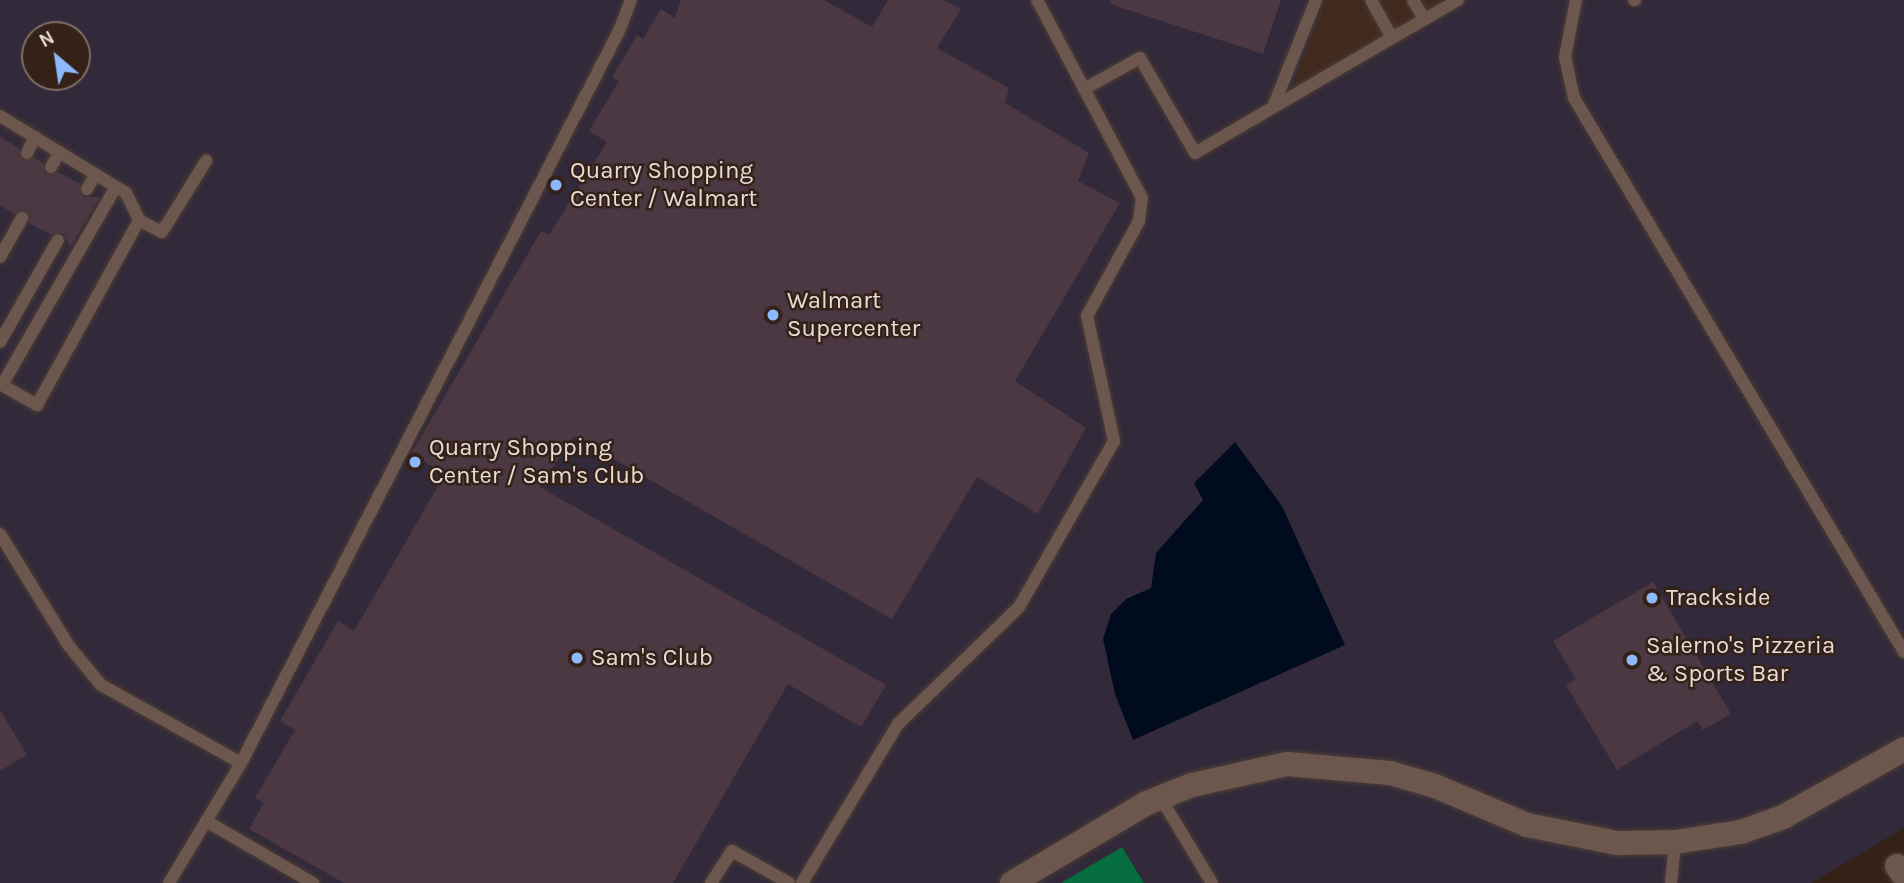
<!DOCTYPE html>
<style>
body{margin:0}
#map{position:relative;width:1904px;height:883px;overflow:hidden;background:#342219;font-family:Karla,sans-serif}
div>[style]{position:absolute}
.commercial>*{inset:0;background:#322a3a}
.built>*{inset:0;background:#422a1f}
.forest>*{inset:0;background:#066d41}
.water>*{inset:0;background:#000c1d}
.building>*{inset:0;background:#4b3843}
.roads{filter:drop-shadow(0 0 2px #4c3d36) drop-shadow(0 0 2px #4c3d36)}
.lane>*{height:12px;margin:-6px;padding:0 6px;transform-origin:6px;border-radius:6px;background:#6c574e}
.street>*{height:24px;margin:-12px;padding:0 12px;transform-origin:12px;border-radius:12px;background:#6c574e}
.dots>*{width:19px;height:19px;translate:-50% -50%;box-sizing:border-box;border:4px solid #342219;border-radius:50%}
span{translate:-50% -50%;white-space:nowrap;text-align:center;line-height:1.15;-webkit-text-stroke:5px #342219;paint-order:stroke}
.poi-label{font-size:24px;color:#e7dbd5}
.left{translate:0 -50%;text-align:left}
.north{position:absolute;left:21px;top:21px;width:70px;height:70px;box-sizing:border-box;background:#342219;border:2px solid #7c6c64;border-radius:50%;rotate:331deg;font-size:19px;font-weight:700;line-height:28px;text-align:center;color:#e7dbd5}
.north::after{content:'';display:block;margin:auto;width:24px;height:32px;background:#8db9fc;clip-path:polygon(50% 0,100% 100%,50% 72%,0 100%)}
</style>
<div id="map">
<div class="commercial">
<i style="clip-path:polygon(evenodd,0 0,1904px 0,1904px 828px,1811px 883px,1144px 883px,1122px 847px,1061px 883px,0 883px,0 0,35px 35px,77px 35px,77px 77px,35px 77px,35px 35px)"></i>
</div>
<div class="built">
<i style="clip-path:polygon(1324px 0,1450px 0,1292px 90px)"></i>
</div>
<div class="forest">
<i style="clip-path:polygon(1122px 847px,1144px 883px,1061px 883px)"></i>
</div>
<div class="water">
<i style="clip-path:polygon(1235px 442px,1282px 506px,1345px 645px,1133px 740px,1115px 694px,1103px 639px,1111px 614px,1126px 599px,1151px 588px,1156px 553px,1203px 500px,1194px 483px)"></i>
</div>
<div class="building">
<i style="clip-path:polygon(681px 0,824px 0,872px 27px,888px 0,944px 0,961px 9px,937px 48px,1009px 88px,1005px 103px,1089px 153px,1078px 181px,1120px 203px,1015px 381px,1086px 428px,1038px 514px,977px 477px,892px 619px,574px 436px,540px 487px,886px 685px,861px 727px,788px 684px,673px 883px,344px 883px,249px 829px,264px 803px,255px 798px,295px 730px,280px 721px,338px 621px,354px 631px,445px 474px,411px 454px,541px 231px,549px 235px,607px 142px,589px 131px,619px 81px,612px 77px,623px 59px,637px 35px,643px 39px,661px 9px,675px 18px)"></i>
<i style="clip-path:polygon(1111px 0,1281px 0,1263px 54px,1110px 4px)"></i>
<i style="clip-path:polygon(0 137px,19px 148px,23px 160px,34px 157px,43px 163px,46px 174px,58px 172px,80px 184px,83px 197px,100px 197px,70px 247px,63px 233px,51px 235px,29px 223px,27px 211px,14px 214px,0 205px)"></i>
<i style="clip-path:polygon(1653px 582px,1731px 714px,1703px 730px,1697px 721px,1617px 770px,1566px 685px,1576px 679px,1553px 641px)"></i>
<i style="clip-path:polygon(0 710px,27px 755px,0 771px)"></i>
</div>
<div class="roads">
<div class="lane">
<i style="left:1413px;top:0;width:22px;rotate:60deg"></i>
<i style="left:1576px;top:0;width:58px;rotate:100.9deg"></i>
<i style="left:1565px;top:57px;width:42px;rotate:77.6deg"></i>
<i style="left:1574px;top:98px;width:645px;rotate:59.22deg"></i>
<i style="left:1634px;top:0;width:1px"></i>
<i style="left:1392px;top:38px;width:76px;rotate:-29.9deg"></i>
<i style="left:1084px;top:89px;width:64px;rotate:-29deg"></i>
<i style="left:1140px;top:58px;width:110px;rotate:59.9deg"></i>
<i style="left:1195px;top:153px;width:228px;rotate:-30.3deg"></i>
<i style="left:1392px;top:38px;width:43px;rotate:-118.9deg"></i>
<i style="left:1273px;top:107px;width:115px;rotate:-68.1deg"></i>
<i style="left:0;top:116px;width:148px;rotate:31.4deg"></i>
<i style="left:126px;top:193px;width:30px;rotate:64deg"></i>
<i style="left:27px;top:153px;width:18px;rotate:-63deg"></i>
<i style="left:51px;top:167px;width:17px;rotate:-59deg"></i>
<i style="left:87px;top:189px;width:17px;rotate:-59deg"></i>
<i style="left:0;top:257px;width:45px;rotate:-60.6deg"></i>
<i style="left:0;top:342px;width:117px;rotate:-60.4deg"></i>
<i style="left:0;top:384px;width:43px;rotate:29.6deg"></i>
<i style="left:37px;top:405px;width:211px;rotate:-61.1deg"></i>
<i style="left:139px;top:220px;width:26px;rotate:28deg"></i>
<i style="left:162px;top:232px;width:84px;rotate:-58.2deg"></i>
<i style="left:2px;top:385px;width:228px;rotate:-60.1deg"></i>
<i style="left:0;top:534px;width:132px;rotate:58.4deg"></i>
<i style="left:69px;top:646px;width:50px;rotate:50.6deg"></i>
<i style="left:101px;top:685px;width:160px;rotate:29.1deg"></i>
<i style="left:1160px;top:797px;width:100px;rotate:58.8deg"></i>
<i style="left:206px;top:821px;width:124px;rotate:30.1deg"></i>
<i style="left:169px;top:883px;width:140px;rotate:-59deg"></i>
<i style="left:241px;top:763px;width:824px;rotate:-62.69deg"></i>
<i style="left:619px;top:31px;width:33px;rotate:-69deg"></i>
<i style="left:711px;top:883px;width:38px;rotate:-57deg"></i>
<i style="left:732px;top:851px;width:65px;rotate:29.3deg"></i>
<i style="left:802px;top:883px;width:186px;rotate:-58.9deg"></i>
<i style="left:898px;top:724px;width:168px;rotate:-44deg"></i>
<i style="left:1019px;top:607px;width:191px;rotate:-60.2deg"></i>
<i style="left:1114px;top:441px;width:128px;rotate:-102.2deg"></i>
<i style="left:1087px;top:316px;width:108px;rotate:-61.3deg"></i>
<i style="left:1139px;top:221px;width:23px;rotate:-83deg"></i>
<i style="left:1142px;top:198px;width:224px;rotate:-117.9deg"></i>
<i style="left:1671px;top:883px;width:41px;rotate:-84.4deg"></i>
</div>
<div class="street">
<i style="left:1897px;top:866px;width:12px;rotate:55deg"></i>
<i style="left:1012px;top:883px;width:157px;rotate:-30.7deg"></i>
<i style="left:1147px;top:803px;width:48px;rotate:-21.8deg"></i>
<i style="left:1192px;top:785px;width:97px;rotate:-12.5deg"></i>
<i style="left:1287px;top:764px;width:103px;rotate:5deg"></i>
<i style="left:1390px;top:773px;width:47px;rotate:16.1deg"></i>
<i style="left:1435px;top:786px;width:100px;rotate:23deg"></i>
<i style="left:1527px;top:825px;width:92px;rotate:11.3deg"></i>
<i style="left:1617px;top:843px;width:58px;rotate:-1deg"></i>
<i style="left:1675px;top:842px;width:67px;rotate:-8.6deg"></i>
<i style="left:1741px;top:832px;width:45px;rotate:-19.7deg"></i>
<i style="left:1783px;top:817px;width:139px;rotate:-29.3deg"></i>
</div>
</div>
<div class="dots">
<i style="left:556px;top:185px;background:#8db9fc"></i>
<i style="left:773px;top:315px;background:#8db9fc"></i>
<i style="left:415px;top:462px;background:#8db9fc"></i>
<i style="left:1652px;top:598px;background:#8db9fc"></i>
<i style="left:577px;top:658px;background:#8db9fc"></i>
<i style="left:1632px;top:660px;background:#8db9fc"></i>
</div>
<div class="poi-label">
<span class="left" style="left:570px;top:185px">Quarry Shopping<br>Center / Walmart</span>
<span class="left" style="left:787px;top:315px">Walmart<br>Supercenter</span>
<span class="left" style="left:429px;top:462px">Quarry Shopping<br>Center / Sam's Club</span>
<span class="left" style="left:1666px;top:598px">Trackside</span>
<span class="left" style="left:1646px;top:660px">Salerno's Pizzeria<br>&amp; Sports Bar</span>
<span class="left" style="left:591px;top:658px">Sam's Club</span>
</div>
<div class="north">N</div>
</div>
